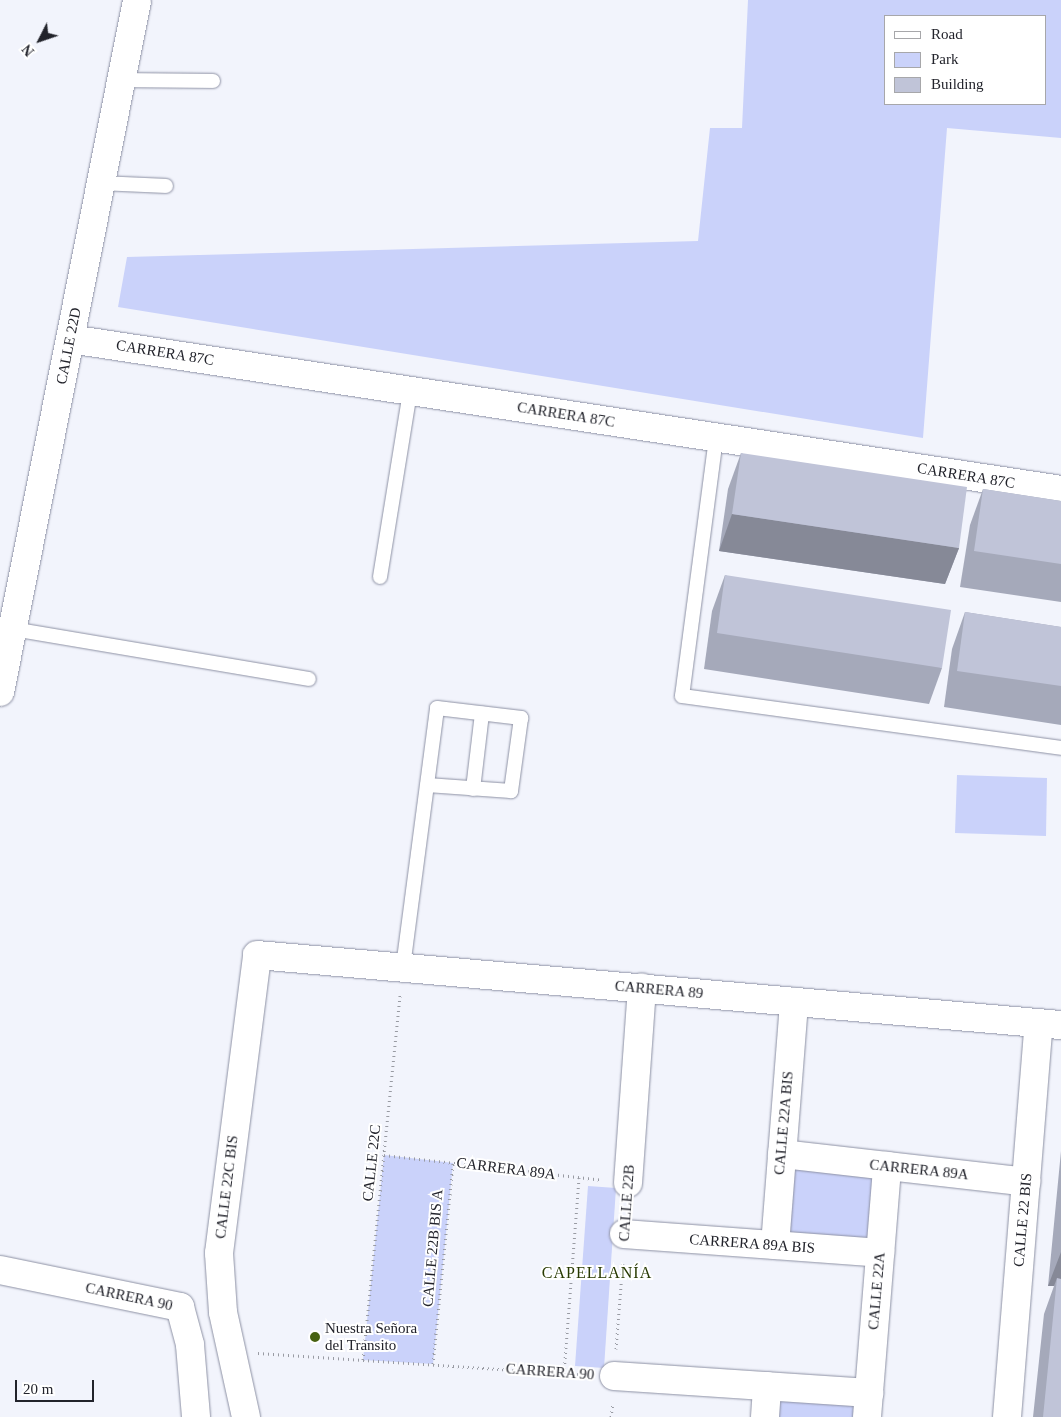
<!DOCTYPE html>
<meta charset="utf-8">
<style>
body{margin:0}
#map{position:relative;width:1061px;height:1417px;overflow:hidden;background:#f2f4fc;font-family:"Times New Roman",serif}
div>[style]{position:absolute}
.green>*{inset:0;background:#cad2fa}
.path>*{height:3px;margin-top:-1.5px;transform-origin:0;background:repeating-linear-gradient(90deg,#999ba3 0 1px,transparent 0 5px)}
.roads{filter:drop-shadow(0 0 1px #8d91a4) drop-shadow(0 0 1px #8d91a4)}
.service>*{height:14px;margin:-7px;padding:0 7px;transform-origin:7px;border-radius:7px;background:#fff}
.minor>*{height:28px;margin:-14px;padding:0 14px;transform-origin:14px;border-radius:14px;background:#fff}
.wall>*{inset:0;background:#a5a9ba}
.shaded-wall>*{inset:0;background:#868997}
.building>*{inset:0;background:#c0c4d8}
.dots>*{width:14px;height:14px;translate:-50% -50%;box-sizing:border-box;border:2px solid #fff;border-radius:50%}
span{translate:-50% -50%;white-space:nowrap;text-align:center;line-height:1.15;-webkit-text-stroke:4px #fff;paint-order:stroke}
.street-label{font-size:15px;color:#22232b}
.poi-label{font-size:15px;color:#22232b}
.left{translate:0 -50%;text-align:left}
.neighbourhood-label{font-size:16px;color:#273901;letter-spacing:1px}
.legend{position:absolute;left:884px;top:15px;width:162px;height:90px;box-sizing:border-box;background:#fff;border:1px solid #a7a7aa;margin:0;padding:6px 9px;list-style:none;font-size:15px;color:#22232b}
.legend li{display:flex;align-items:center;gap:10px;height:25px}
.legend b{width:25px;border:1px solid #a7a7aa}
.north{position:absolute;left:15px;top:15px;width:50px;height:50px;-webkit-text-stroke:4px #fff;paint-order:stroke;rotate:229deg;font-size:14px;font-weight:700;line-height:20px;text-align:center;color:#22232b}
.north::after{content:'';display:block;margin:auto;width:18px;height:22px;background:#22232b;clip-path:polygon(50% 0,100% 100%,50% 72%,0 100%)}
.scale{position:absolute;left:15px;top:1380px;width:79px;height:22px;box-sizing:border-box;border:2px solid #22232b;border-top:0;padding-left:6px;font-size:15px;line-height:18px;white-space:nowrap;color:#22232b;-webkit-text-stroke:4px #fff;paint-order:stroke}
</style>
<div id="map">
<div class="green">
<i style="clip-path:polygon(evenodd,748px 0,1061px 0,1061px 138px,947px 128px,923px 438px,118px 307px,127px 257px,698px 241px,710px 128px,742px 128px,748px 0,885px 16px,1045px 16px,1045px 104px,885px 104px,885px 16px)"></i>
<i style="clip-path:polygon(957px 775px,1047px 778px,1046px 836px,955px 833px)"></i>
<i style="clip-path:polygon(384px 1155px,453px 1163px,433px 1364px,363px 1360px)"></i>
<i style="clip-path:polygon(787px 1158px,883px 1170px,876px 1249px,781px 1239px)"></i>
<i style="clip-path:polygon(588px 1186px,616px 1188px,604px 1368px,575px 1366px)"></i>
<i style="clip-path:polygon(775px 1398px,862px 1400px,860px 1417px,774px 1417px)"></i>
</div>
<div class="path">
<i style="left:384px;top:1155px;width:219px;rotate:6.5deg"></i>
<i style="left:616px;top:1349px;width:88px;rotate:-85.5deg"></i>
<i style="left:258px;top:1353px;width:332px;rotate:3.8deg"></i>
<i style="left:363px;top:1360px;width:369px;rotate:-84.2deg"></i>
<i style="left:433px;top:1364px;width:202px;rotate:-84.3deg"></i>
<i style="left:564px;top:1373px;width:196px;rotate:-85.6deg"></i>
<i style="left:611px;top:1417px;width:14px;rotate:-82deg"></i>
</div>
<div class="roads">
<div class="service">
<i style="left:122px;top:80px;width:91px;rotate:0.6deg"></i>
<i style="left:101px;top:183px;width:65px;rotate:2.6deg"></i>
<i style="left:716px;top:438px;width:260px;rotate:97.5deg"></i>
<i style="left:682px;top:696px;width:383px;rotate:7.8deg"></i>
<i style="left:380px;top:577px;width:188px;rotate:-80.8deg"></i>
<i style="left:13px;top:629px;width:300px;rotate:9.6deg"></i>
<i style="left:473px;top:789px;width:76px;rotate:-83.2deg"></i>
<i style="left:403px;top:967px;width:261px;rotate:-82.5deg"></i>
<i style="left:437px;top:708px;width:85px;rotate:6.8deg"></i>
<i style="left:521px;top:718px;width:74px;rotate:97.8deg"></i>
<i style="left:511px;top:791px;width:84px;rotate:-175.9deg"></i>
</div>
<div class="minor">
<i style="left:70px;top:339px;width:1002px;rotate:8.66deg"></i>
<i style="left:0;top:692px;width:704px;rotate:-78.79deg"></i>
<i style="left:782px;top:1154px;width:246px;rotate:6.5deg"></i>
<i style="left:628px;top:1183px;width:196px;rotate:-85.9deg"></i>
<i style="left:624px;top:1234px;width:257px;rotate:4.2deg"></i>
<i style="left:775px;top:1245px;width:244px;rotate:-85.5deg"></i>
<i style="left:0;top:1270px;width:184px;rotate:11.6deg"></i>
<i style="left:180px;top:1307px;width:39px;rotate:75deg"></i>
<i style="left:190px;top:1345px;width:72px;rotate:85.2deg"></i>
<i style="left:614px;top:1376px;width:256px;rotate:3.8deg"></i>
<i style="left:246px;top:1417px;width:107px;rotate:-102.4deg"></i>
<i style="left:223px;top:1312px;width:59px;rotate:-93.9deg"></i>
<i style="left:219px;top:1253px;width:300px;rotate:-82.7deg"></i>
<i style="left:257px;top:955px;width:807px;rotate:4.98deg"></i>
<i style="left:765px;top:1417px;width:31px;rotate:-86deg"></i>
<i style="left:867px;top:1417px;width:252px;rotate:-85.4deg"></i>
<i style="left:1007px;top:1417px;width:395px;rotate:-85.4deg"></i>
</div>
</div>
<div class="wall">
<i style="clip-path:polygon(741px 453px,959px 548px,945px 584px,719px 551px,728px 489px)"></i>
<i style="clip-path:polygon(983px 489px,1061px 501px,1061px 602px,960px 587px,970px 525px)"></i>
<i style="clip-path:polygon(725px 575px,942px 668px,929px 704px,704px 669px,712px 611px)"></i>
<i style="clip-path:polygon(965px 612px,1061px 627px,1061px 725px,944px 707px,952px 649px)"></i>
<i style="clip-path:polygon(1061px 1151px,1061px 1417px,1033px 1417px,1044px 1314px,1054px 1286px,1048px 1286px)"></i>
</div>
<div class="shaded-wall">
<i style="clip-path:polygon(732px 514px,959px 548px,945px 584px,719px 551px)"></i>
<i style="clip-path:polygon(1061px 1252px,1061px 1287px,1057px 1278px,1054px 1286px,1048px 1286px)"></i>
</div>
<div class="building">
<i style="clip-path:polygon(741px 453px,967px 487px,959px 548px,732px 514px)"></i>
<i style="clip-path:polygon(983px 489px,1061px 501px,1061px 564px,974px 551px)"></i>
<i style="clip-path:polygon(725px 575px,951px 610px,942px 668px,717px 633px)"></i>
<i style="clip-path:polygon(965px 612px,1061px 627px,1061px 686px,957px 671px)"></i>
<i style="clip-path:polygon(1057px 1278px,1061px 1279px,1061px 1417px,1043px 1417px)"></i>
</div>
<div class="dots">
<i style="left:315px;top:1337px;background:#476111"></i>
</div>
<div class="street-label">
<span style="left:69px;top:346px;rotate:-79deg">CALLE 22D</span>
<span style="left:165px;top:353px;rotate:9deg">CARRERA 87C</span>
<span style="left:566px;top:415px;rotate:9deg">CARRERA 87C</span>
<span style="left:966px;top:476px;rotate:9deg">CARRERA 87C</span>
<span style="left:659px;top:990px;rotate:5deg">CARRERA 89</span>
<span style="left:784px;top:1123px;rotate:-85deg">CALLE 22A BIS</span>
<span style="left:372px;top:1163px;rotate:-84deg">CALLE 22C</span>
<span style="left:506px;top:1169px;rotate:7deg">CARRERA 89A</span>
<span style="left:919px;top:1170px;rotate:6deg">CARRERA 89A</span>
<span style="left:227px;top:1187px;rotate:-83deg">CALLE 22C BIS</span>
<span style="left:627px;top:1203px;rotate:-86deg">CALLE 22B</span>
<span style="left:1023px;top:1220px;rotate:-85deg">CALLE 22 BIS</span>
<span style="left:752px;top:1244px;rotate:4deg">CARRERA 89A BIS</span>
<span style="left:433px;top:1248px;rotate:-85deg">CALLE 22B BIS A</span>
<span style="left:877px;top:1291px;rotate:-85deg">CALLE 22A</span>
<span style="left:129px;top:1297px;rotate:12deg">CARRERA 90</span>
<span style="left:550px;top:1372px;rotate:4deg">CARRERA 90</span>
</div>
<div class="poi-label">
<span class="left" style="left:325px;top:1337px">Nuestra Señora<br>del Transito</span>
</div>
<div class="neighbourhood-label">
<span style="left:597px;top:1273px">CAPELLANÍA</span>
</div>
<ul class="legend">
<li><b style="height:6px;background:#fff"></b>Road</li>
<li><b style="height:14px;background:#cad2fa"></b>Park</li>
<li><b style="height:14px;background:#c0c4d8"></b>Building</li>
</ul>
<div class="north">N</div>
<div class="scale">20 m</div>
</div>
